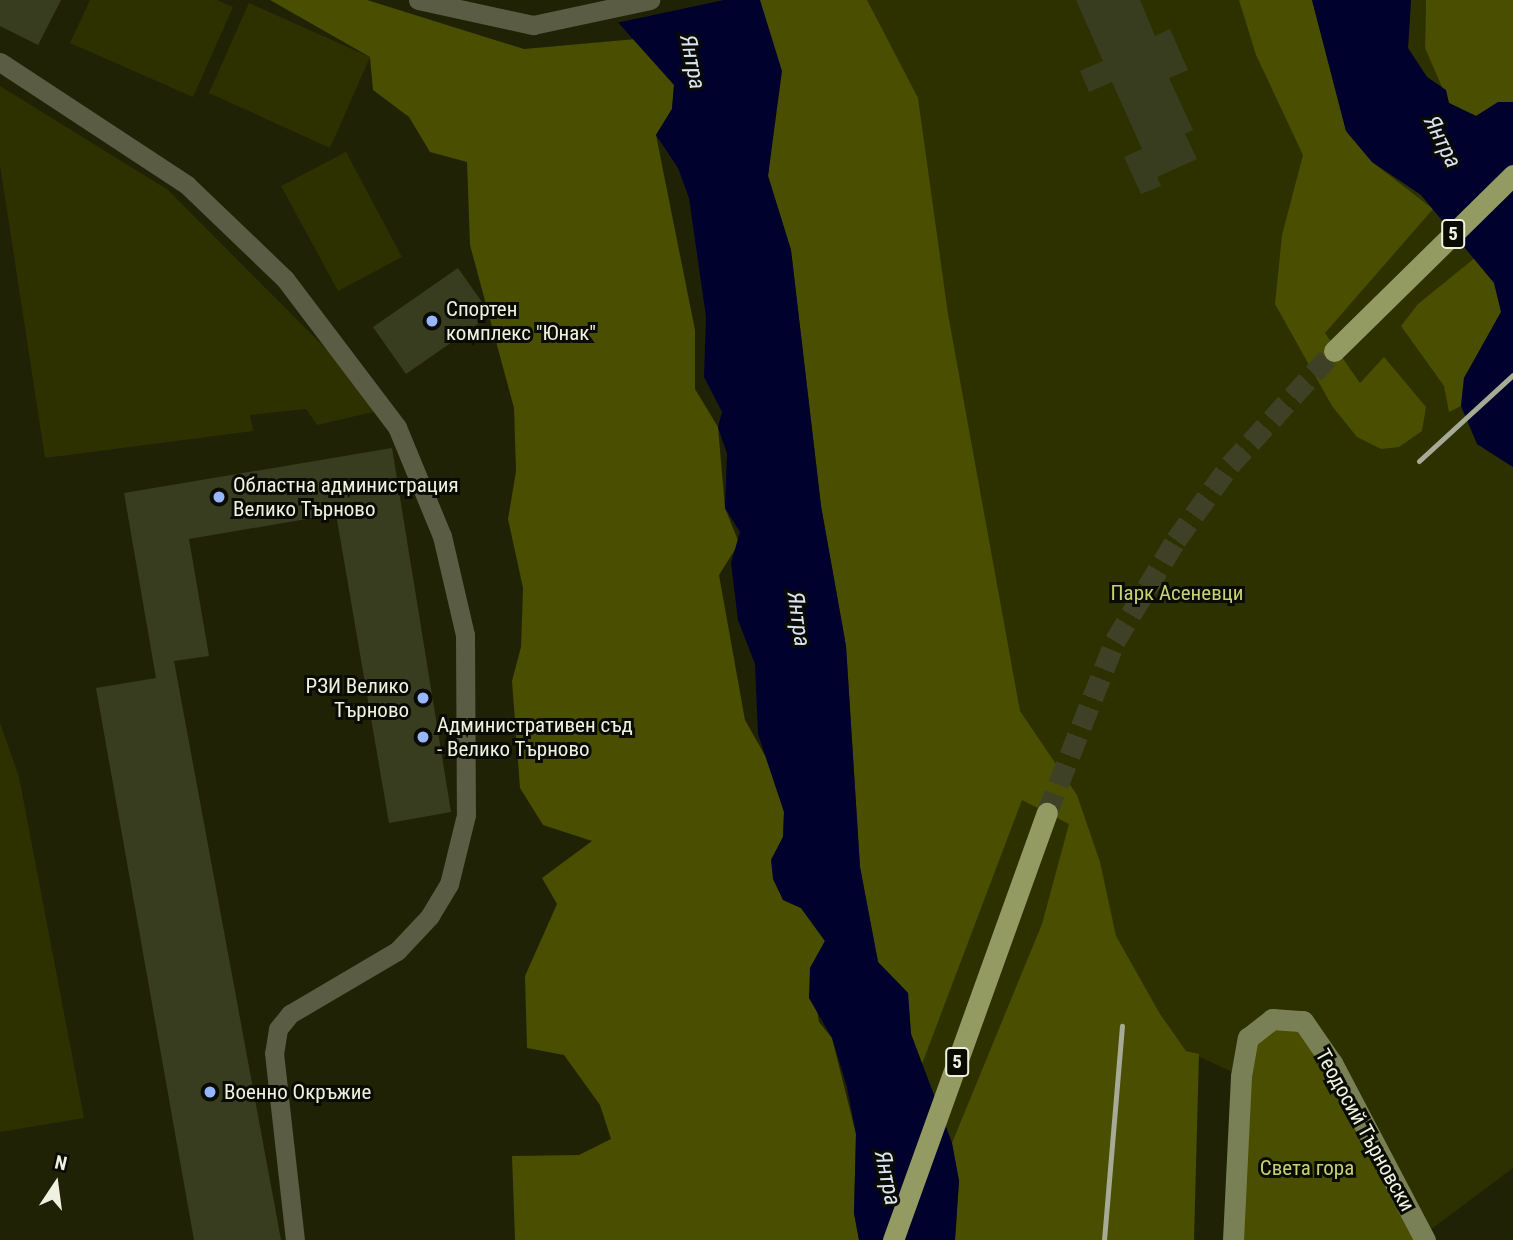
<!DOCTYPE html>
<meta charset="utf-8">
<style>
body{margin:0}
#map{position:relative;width:1513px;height:1240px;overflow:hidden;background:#202206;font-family:"Roboto Condensed",sans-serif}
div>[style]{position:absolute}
.green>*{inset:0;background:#2d3100}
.forest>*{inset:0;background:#494e00}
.water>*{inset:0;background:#01012d}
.pier>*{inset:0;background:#202206}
.building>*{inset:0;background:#393d20}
.primary-tunnel>*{height:21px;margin-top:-10.5px;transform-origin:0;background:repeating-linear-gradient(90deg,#3f4127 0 21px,transparent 0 31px)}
.street>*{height:19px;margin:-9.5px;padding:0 9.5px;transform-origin:9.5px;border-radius:9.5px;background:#5a5d43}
.secondary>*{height:21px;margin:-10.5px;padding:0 10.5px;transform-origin:10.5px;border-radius:10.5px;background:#7a8055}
.primary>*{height:21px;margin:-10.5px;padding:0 10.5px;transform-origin:10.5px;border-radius:10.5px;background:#949b62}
.rail>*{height:5px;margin:-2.5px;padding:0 2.5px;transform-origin:2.5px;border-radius:2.5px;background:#a7aa95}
.dots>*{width:19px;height:19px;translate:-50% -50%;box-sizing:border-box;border:4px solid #0a0b02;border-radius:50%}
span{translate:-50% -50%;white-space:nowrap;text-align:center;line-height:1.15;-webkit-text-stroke:6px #0a0b02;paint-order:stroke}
.shield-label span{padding:2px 5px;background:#0a0b02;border:2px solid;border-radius:5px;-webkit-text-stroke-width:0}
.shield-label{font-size:19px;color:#eff2e1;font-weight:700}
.poi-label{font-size:21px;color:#eff2e1}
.left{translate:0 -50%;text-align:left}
.right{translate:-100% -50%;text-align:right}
.park-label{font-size:21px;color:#c7d272}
.street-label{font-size:21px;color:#eff2e1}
.water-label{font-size:23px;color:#dae2f3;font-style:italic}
.north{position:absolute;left:21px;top:1149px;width:70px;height:70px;-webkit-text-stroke:5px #0a0b02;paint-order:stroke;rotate:13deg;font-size:19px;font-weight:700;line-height:28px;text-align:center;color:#eff2e1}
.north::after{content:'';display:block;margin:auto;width:24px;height:32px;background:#eff2e1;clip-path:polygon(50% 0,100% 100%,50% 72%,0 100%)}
</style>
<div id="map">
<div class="green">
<i style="clip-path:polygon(90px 0,217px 0,233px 7px,193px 97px,70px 43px)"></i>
<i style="clip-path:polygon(760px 0,1312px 0,1331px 73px,1494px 283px,1477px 444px,1513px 467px,1513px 1168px,1422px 1236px,1241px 1076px,1187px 1051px,955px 1240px,959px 1181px,952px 1143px,911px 1034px,782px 71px)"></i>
<i style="clip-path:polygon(1411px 0,1426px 0,1425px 48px,1446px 90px,1427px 77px,1408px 48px)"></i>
<i style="clip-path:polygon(249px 3px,370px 57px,330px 148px,209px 93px)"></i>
<i style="clip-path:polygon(0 86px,168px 190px,386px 409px,317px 425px,306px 409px,250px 415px,253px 431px,45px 458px,0 165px)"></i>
<i style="clip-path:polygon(346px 152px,402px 257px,338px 291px,281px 186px)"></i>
<i style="clip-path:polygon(0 723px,19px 777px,84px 1118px,0 1132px)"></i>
</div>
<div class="forest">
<i style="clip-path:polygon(270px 0,367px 0,524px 49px,636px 39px,674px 85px,672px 109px,656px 135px,695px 330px,695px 389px,718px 427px,725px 508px,739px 543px,719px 575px,745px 720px,776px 775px,784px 812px,783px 837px,771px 860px,783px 900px,801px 908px,825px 941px,810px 968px,819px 1022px,832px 1038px,856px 1134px,854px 1213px,859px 1240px,515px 1240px,512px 1156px,579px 1155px,611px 1139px,600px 1105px,564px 1055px,527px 1048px,525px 976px,557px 904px,542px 878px,592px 841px,543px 825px,520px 788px,512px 681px,521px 647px,523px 588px,508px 519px,516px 471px,514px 408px,470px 245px,467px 162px,430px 152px,409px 117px,373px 90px,370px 57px)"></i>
<i style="clip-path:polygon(760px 0,867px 0,918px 98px,948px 314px,1020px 711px,1077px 795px,1100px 862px,1116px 936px,1160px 1014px,1186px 1051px,1199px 1054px,1194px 1240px,955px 1240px,959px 1181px,952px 1143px,1042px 924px,1069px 824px,1022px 800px,922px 1064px,911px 1034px,908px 993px,878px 962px,860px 867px,846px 646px,821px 506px,791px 250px,768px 176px,772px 142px)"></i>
<i style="clip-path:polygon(1239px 0,1312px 0,1346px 131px,1372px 162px,1433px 209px,1325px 333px,1360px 383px,1384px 357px,1426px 407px,1422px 431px,1399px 447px,1381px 449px,1357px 437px,1332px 406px,1275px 304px,1282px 235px,1303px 155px,1256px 55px)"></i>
<i style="clip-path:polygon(1426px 0,1513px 0,1513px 102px,1476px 116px,1449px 103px,1425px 48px)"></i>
<i style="clip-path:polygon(1476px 257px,1494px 283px,1504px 288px,1501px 312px,1464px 378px,1461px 406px,1449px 412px,1444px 386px,1401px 326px,1418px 304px)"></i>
<i style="clip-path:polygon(1303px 1021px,1425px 1240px,1233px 1240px,1248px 1038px)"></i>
</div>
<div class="water">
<i style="clip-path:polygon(598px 0,760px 0,782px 71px,768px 176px,791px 250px,821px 506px,846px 646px,860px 867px,878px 962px,908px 993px,911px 1034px,952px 1143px,959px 1181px,955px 1240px,859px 1240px,854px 1213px,856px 1134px,847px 1087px,832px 1038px,809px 998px,810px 968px,825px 941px,801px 908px,783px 900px,773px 879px,771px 860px,783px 837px,784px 812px,758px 734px,755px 664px,738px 620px,731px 563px,740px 532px,725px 508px,727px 454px,718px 427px,722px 412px,704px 377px,706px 317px,689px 198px,678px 168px,656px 135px,672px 109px,674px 85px)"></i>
<i style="clip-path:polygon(1312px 0,1411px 0,1408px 48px,1427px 77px,1446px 90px,1449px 103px,1476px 116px,1498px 102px,1513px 102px,1513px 467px,1477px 444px,1461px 406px,1464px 378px,1501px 312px,1494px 283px,1421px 195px,1372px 162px,1346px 131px)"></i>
</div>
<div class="pier">
<i style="clip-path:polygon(595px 0,724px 0,616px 23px)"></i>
</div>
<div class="building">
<i style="clip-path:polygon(0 0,61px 0,38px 45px,0 26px)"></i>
<i style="clip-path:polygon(1076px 0,1140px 0,1155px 36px,1170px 29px,1188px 70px,1169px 78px,1193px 130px,1185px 134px,1197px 159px,1157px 177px,1161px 186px,1141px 194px,1124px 157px,1142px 149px,1112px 82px,1089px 92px,1080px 71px,1103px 61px)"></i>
<i style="clip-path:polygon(458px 268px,491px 315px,406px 374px,373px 327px)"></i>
<i style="clip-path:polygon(392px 448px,451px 812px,389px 823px,336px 514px,189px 539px,209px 656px,174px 661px,281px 1240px,194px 1240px,96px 688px,156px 678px,124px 493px)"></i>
</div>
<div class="primary-tunnel">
<i style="left:1047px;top:813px;width:185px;rotate:-68.4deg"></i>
<i style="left:1115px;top:641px;width:118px;rotate:-58.9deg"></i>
<i style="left:1176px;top:540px;width:92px;rotate:-54.2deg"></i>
<i style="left:1230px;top:465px;width:154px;rotate:-47.6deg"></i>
</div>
<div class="street">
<i style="left:418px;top:0;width:118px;rotate:12.3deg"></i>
<i style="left:533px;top:25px;width:120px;rotate:-12.1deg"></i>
<i style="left:0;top:62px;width:224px;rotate:33.3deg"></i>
<i style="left:187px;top:185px;width:136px;rotate:43.8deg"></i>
<i style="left:285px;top:279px;width:186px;rotate:52.9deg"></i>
<i style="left:397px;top:427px;width:118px;rotate:67.6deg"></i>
<i style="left:442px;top:536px;width:102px;rotate:76.9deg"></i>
<i style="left:465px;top:635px;width:180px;rotate:89.7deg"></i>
<i style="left:466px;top:815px;width:71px;rotate:103.8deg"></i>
<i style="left:449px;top:884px;width:37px;rotate:121deg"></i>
<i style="left:430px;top:916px;width:48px;rotate:133.3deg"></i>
<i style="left:397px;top:951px;width:124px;rotate:149.5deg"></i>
<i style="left:290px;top:1014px;width:19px;rotate:129deg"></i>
<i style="left:278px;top:1029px;width:24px;rotate:99deg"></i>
<i style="left:274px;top:1053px;width:188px;rotate:83.6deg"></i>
</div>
<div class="secondary">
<i style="left:1233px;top:1240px;width:164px;rotate:-87.2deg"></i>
<i style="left:1241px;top:1076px;width:39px;rotate:-80deg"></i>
<i style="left:1248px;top:1038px;width:31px;rotate:-38deg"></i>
<i style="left:1272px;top:1019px;width:31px;rotate:4deg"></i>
<i style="left:1303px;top:1021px;width:51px;rotate:55.4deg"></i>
<i style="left:1332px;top:1063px;width:200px;rotate:62.3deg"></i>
</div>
<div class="primary">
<i style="left:1334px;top:351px;width:251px;rotate:-44.5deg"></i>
<i style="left:893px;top:1240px;width:454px;rotate:-70.2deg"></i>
</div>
<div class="rail">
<i style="left:1419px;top:461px;width:127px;rotate:-42.5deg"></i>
<i style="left:1104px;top:1240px;width:215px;rotate:-85.2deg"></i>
</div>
<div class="dots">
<i style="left:432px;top:321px;background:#97b6fd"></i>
<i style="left:219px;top:497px;background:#97b6fd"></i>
<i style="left:423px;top:698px;background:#97b6fd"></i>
<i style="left:423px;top:737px;background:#97b6fd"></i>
<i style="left:210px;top:1092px;background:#97b6fd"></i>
</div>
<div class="shield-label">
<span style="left:1453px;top:234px">5</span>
<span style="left:957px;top:1062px">5</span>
</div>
<div class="poi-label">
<span class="left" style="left:446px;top:321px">Спортен<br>комплекс "Юнак"</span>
<span class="left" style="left:233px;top:497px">Областна администрация<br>Велико Търново</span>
<span class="right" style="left:409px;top:698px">РЗИ Велико<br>Търново</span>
<span class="left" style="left:437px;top:737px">Административен съд<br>- Велико Търново</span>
<span class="left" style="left:224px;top:1092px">Военно Окръжие</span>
</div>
<div class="park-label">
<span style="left:1177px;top:593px">Парк Асеневци</span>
<span style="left:1307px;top:1168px">Света гора</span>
</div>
<div class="street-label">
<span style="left:1365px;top:1130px;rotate:61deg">Теодосий Търновски</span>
</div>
<div class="water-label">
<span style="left:692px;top:62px;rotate:79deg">Янтра</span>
<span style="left:1442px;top:142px;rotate:63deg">Янтра</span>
<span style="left:798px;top:619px;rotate:82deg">Янтра</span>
<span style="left:887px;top:1178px;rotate:78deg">Янтра</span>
</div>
<div class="north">N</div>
</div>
